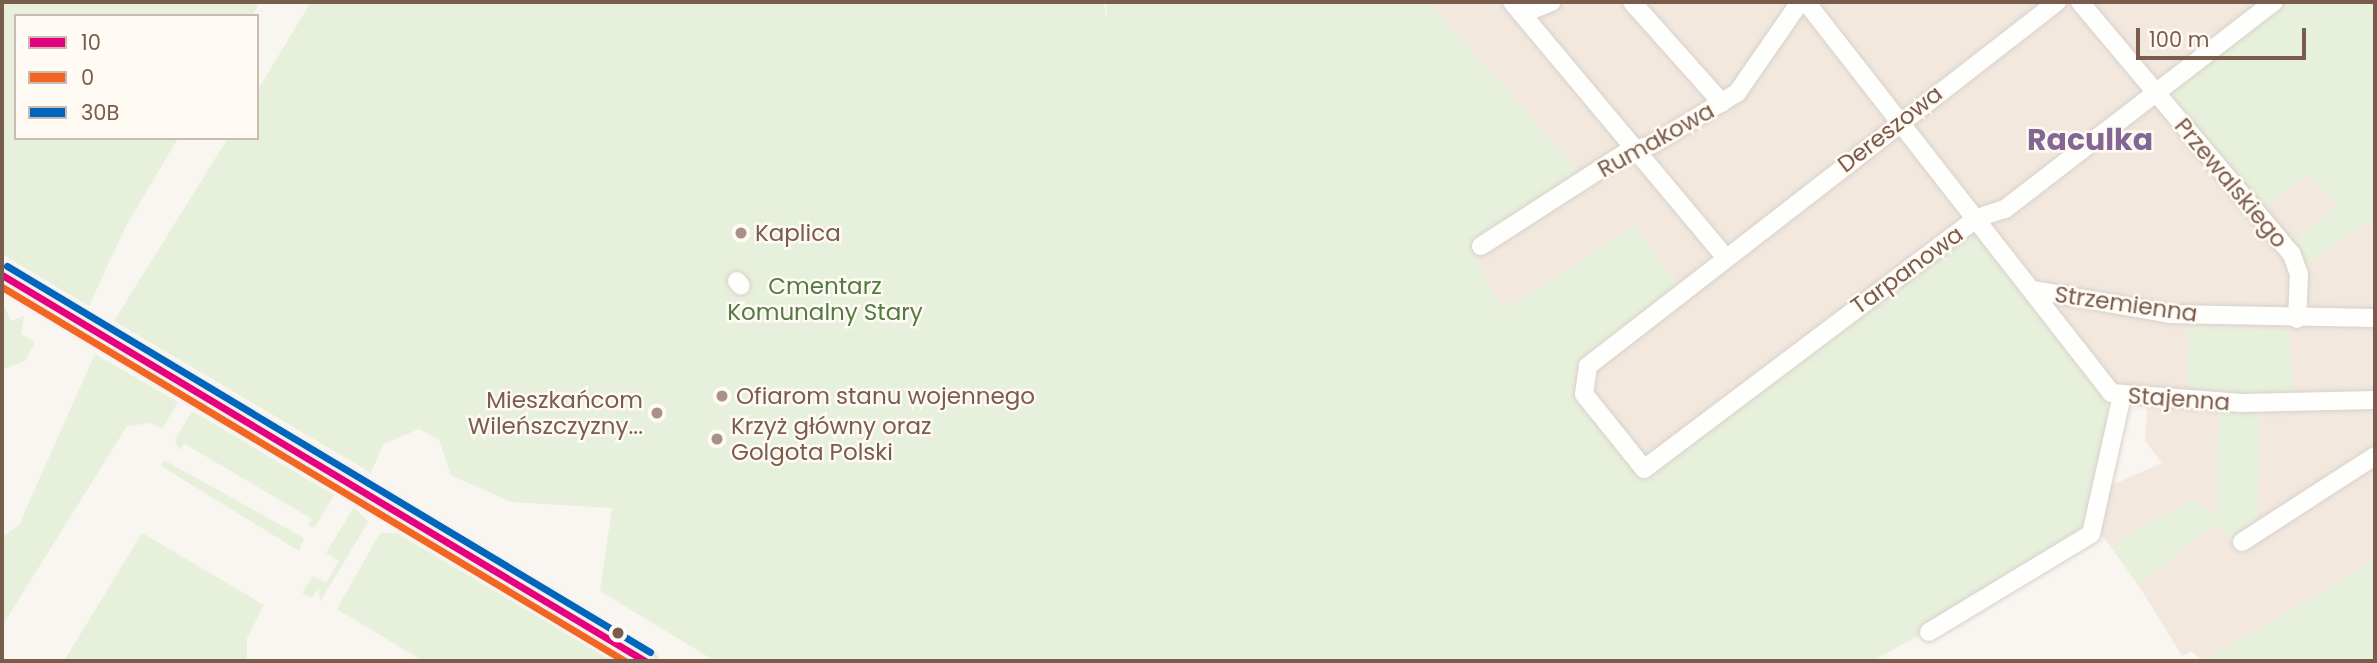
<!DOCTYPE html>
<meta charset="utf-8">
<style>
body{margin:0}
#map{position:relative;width:2377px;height:663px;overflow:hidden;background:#f9f5f0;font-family:Poppins,sans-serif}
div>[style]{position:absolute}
.residential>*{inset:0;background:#f2e8de}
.green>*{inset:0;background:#e7f0db}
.roads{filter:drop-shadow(0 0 2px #d7d1cb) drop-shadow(0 0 2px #d7d1cb)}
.minor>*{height:18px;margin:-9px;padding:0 9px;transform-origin:9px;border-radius:9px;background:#fefefd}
.major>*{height:21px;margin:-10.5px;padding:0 10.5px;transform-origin:10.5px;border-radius:10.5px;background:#f3eee8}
.bus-1>*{height:7px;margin:-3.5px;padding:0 3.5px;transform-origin:3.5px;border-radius:3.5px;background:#e5007d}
.bus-2>*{height:7px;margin:-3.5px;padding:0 3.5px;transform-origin:3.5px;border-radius:3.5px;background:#f26522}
.bus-3>*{height:7px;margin:-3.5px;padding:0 3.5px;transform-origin:3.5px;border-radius:3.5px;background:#0065bd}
.dots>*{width:19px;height:19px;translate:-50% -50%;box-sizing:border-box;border:4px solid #fffaf3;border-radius:50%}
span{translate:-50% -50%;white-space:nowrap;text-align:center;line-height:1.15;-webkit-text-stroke:5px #fffaf3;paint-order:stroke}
.street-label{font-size:23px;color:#7a5c4d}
.poi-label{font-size:23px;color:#7a5c4d}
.left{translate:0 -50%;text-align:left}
.right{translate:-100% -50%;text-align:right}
.park-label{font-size:23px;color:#537a41}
.district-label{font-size:30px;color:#846695;font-weight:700}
.frame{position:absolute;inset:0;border:4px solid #7a5c4d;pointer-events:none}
.legend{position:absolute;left:14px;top:14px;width:245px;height:126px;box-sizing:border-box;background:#fffaf3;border:2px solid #cabbb1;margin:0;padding:9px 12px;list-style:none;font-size:21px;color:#7a5c4d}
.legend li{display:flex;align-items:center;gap:14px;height:35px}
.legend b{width:35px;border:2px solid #cabbb1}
.scale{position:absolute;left:2136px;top:28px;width:170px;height:32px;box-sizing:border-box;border:4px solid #7a5c4d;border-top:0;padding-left:9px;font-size:21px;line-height:24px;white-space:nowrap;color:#7a5c4d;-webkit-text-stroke:5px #fffaf3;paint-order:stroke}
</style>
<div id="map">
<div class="residential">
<i style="clip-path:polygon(1429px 2px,2275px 2px,2256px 215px,2308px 174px,2338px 205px,2286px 248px,2299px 270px,2375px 218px,2375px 560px,2203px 661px,2191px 651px,2182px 656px,2139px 586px,2210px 527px,2220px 526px,2289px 331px,2190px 326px,2219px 403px,2216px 519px,2194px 498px,2110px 546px,2094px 525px,2108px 487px,2162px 463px,2145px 441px,2148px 399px,2104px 395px,2069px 344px,1644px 468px,1574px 385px,1573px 374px,1613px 343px,1636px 225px,1504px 309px,1470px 252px,1587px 180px)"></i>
</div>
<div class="green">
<i style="clip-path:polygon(2px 2px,260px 2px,252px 16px,16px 16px,16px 138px,178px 138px,125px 228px,89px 306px,2px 254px)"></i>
<i style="clip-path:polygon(311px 2px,1104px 2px,1106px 21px,1107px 2px,1429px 2px,1587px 180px,1471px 252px,1504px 309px,1636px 225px,1683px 292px,1573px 374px,1574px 385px,1644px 468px,1978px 223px,2104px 395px,2117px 435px,2117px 461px,2078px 549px,1872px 661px,715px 661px,600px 591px,612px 508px,511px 502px,451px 475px,439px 440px,419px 429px,383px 444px,371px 473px,114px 321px,228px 138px,257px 138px,257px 91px)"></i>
<i style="clip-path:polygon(2275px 2px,2375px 2px,2375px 218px,2299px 270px,2286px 248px,2338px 205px,2308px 174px,2256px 215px,2154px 96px)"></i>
<i style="clip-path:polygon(2px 301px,11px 321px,24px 316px,21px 334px,35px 342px,25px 361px,2px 370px)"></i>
<i style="clip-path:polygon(2189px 326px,2289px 330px,2294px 402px,2260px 405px,2257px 532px,2237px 547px,2220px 526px,2210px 527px,2139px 586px,2110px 546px,2194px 498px,2216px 518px,2219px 403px,2186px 401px)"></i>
<i style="clip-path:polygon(95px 354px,178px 402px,162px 429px,151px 423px,127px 426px,2px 626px,2px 537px,19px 525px)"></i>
<i style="clip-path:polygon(196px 409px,208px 409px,334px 490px,232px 430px)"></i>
<i style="clip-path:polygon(192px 411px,334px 495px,315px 527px,308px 527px,312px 519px,185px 444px,179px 450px,175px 440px)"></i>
<i style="clip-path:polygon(164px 460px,304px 538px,299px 551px,161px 466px)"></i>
<i style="clip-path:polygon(354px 507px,368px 522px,320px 602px,319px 587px,312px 598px,302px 593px,313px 576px,326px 583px,339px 561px,326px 553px)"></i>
<i style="clip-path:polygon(142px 533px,264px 605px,247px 638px,247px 661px,64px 661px)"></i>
<i style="clip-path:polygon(380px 533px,397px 533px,612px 661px,423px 661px,337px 609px)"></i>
<i style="clip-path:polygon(2375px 560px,2373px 661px,2203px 661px)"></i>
</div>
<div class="roads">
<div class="minor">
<i style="left:1512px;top:2px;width:334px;rotate:50.1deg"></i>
<i style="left:1632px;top:2px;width:135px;rotate:48.3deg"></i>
<i style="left:1806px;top:2px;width:496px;rotate:52deg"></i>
<i style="left:2111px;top:393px;width:131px;rotate:4.4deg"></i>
<i style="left:2242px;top:403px;width:133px;rotate:-1.3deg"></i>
<i style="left:2057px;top:2px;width:594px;rotate:142.18deg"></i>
<i style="left:1588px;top:366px;width:28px;rotate:98deg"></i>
<i style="left:1584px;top:394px;width:96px;rotate:51.3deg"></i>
<i style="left:1644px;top:469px;width:417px;rotate:-37deg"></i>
<i style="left:1977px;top:218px;width:29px;rotate:-18deg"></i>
<i style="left:2005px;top:209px;width:339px;rotate:-37.6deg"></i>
<i style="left:2080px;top:2px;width:330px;rotate:50deg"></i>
<i style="left:2292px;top:255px;width:20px;rotate:70deg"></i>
<i style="left:2299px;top:274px;width:45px;rotate:92.5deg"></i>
<i style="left:1522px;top:14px;width:32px;rotate:-22deg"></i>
<i style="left:1481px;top:246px;width:170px;rotate:-32.8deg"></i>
<i style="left:1624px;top:154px;width:31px;rotate:-19deg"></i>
<i style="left:1653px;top:144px;width:98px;rotate:-31.3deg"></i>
<i style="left:1737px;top:93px;width:111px;rotate:-55.3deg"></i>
<i style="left:737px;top:281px;width:6px;rotate:51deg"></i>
<i style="left:2034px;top:290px;width:138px;rotate:10deg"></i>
<i style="left:2170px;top:314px;width:205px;rotate:1.1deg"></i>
<i style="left:2242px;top:542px;width:158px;rotate:-32.9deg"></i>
<i style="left:1929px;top:632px;width:189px;rotate:-31.2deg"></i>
<i style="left:2091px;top:534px;width:142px;rotate:-77.4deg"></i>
</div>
<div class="major">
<i style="left:2px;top:275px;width:750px;rotate:30.98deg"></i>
</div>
</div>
<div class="bus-1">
<i style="left:2px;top:275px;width:750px;rotate:30.98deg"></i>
</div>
<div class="bus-2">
<i style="left:2px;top:287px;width:727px;rotate:30.98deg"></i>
</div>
<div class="bus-3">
<i style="left:7px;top:266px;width:750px;rotate:30.98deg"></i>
</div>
<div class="dots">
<i style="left:741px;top:233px;background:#a69286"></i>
<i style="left:722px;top:396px;background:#a69286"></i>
<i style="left:657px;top:413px;background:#a69286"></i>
<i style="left:717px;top:439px;background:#a69286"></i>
<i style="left:618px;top:633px;background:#7a5c4d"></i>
</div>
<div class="street-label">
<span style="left:1890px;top:129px;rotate:-38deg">Dereszowa</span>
<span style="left:1656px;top:140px;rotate:-29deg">Rumakowa</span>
<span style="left:2231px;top:183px;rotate:50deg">Przewalskiego</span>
<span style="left:1907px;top:270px;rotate:-36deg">Tarpanowa</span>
<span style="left:2126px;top:304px;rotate:8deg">Strzemienna</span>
<span style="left:2179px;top:399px;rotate:4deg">Stajenna</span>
</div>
<div class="poi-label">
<span class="left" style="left:755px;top:233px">Kaplica</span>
<span class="left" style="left:736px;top:396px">Ofiarom stanu wojennego</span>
<span class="right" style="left:643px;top:413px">Mieszkańcom<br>Wileńszczyzny...</span>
<span class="left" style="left:731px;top:439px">Krzyż główny oraz<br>Golgota Polski</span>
</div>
<div class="park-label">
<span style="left:825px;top:299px">Cmentarz<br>Komunalny Stary</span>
</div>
<div class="district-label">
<span style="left:2090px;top:140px">Raculka</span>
</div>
<div class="frame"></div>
<ul class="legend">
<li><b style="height:9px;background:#e5007d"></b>10</li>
<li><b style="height:9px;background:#f26522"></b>0</li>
<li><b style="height:9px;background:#0065bd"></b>30B</li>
</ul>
<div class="scale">100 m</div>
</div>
